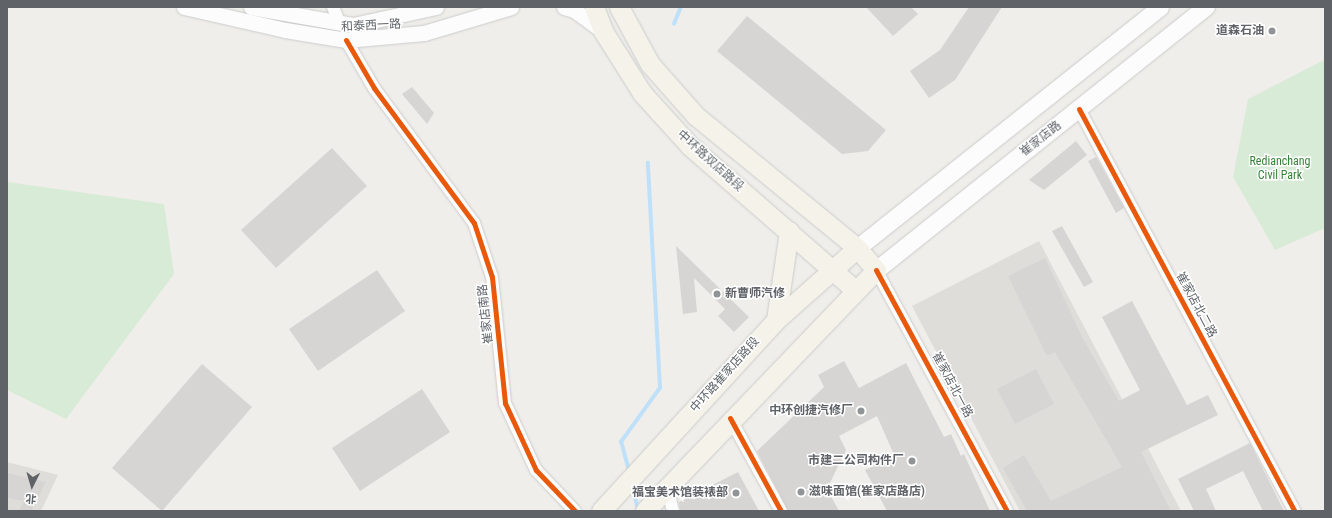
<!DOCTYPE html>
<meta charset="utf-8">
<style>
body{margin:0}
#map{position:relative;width:1332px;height:518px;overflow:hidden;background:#efeeea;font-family:"Roboto Condensed","Noto Sans SC",sans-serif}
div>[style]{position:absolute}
.industrial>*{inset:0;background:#dfddda}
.green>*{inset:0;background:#d8ebd6}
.stream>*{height:3.5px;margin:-1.75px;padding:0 1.75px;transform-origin:1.75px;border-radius:1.75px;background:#bfe0f9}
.building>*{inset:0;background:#d6d5d3}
.roads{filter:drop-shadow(0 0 1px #cbcccc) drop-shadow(0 0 1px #cbcccc)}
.minor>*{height:12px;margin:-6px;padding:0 6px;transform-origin:6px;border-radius:6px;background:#fdfcfc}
.tertiary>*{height:15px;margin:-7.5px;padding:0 7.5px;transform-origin:7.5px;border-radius:7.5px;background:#fdfcfc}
.secondary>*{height:17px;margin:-8.5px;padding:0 8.5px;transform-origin:8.5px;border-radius:8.5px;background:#fdfcfc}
.primary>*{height:19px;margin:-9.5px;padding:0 9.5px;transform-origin:9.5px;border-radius:9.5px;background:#f4f2e9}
.cycleway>*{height:5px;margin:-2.5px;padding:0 2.5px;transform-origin:2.5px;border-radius:2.5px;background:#e8590c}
.dots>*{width:11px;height:11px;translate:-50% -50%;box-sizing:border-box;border:2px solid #fff;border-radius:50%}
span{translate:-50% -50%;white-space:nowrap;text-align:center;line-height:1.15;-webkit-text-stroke:3px #fff;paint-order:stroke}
.street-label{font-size:12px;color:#5f6368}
.poi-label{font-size:12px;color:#5f6368;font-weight:700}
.right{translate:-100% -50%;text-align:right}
.left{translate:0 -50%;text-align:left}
.park-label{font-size:12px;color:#348238}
.frame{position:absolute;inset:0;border:8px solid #5f6368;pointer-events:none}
.north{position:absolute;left:12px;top:466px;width:40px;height:40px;-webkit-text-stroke:3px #fff;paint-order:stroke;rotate:185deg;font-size:11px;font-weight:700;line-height:16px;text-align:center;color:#5f6368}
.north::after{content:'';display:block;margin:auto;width:14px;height:18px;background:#5f6368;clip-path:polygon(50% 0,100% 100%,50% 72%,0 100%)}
</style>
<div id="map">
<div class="industrial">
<i style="clip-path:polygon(1039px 241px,1181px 511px,1020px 511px,912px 306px)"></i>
<i style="clip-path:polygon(7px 462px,58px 475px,41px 511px,7px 511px)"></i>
</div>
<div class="green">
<i style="clip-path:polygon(1324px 60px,1325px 228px,1275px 250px,1233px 177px,1248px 99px)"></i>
<i style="clip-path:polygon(7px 182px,164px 204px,174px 274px,66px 419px,7px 390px)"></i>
</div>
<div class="stream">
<i style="left:674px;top:24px;width:18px;rotate:-68deg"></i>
<i style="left:629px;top:471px;width:30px;rotate:-105deg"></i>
<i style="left:621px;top:442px;width:67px;rotate:-54.2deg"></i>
<i style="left:660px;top:388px;width:225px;rotate:-93.1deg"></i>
<i style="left:632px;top:485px;width:24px;rotate:75deg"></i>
</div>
<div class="building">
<i style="clip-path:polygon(866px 7px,911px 7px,918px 14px,893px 36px)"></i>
<i style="clip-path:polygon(969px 7px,1002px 7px,955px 80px,929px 98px,910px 71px,940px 50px)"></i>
<i style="clip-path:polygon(747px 16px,886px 130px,868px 151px,842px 154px,717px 51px)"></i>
<i style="clip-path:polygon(412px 87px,434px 113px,427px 124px,402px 94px)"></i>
<i style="clip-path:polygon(1076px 141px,1087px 155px,1044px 190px,1029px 180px)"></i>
<i style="clip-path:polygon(332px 148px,367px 186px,276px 268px,241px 230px)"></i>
<i style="clip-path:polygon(1096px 157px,1124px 208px,1116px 213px,1088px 161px)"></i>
<i style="clip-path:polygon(1062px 226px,1093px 282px,1084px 287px,1052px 231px)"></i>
<i style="clip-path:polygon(676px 246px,749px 317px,734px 332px,718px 316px,725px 309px,694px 278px,697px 312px,683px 314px)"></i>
<i style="clip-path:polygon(1045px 258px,1083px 339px,1119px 401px,1140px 390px,1102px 317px,1132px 301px,1187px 405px,1208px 395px,1218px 415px,1141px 452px,1171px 511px,1027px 511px,1003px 468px,1024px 455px,1051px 501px,1122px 467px,1055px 352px,1047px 356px,1008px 276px)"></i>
<i style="clip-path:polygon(377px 270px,405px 311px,318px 371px,289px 329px)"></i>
<i style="clip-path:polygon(844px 361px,859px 388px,906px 363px,944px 437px,951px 434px,961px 456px,964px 454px,990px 511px,887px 511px,865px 470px,895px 457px,877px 416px,839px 436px,846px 450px,827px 489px,839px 511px,788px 511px,757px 451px,824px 387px,818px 375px)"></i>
<i style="clip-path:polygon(202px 364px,252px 407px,162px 511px,112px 468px)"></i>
<i style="clip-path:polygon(1036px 369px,1054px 404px,1015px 424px,997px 389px)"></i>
<i style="clip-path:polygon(422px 389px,450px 432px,360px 491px,332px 448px)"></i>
<i style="clip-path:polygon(1250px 443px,1284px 511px,1263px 511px,1243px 471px,1206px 489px,1216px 511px,1194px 511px,1178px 479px)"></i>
<i style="clip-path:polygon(738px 472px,759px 511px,680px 511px,679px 502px)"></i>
<i style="clip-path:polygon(7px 473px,46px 482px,31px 511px,19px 511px,24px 501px,7px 498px)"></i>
</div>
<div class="roads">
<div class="minor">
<i style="left:333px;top:7px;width:18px;rotate:68deg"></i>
<i style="left:346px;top:40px;width:56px;rotate:59.7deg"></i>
<i style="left:374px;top:88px;width:168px;rotate:53.5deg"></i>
<i style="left:474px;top:223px;width:57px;rotate:71.6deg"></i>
<i style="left:492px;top:277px;width:127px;rotate:84.1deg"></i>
<i style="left:505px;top:403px;width:74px;rotate:65.2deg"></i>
<i style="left:536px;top:470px;width:57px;rotate:46.4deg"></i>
<i style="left:1079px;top:109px;width:456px;rotate:61.8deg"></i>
<i style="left:876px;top:270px;width:274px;rotate:61.5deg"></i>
<i style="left:730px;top:418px;width:106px;rotate:61.3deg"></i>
<i style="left:667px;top:487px;width:25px;rotate:76deg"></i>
</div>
<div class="tertiary">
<i style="left:184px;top:7px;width:104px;rotate:12.8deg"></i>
<i style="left:285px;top:30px;width:62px;rotate:9.3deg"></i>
<i style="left:346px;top:40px;width:78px;rotate:-5.1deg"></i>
<i style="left:424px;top:33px;width:91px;rotate:-16.6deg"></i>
<i style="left:251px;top:7px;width:104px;rotate:10deg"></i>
<i style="left:353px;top:25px;width:85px;rotate:-12.2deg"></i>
<i style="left:564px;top:7px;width:10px;rotate:17deg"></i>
<i style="left:574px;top:10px;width:36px;rotate:36deg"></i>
</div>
<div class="secondary">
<i style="left:857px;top:248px;width:387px;rotate:-38.5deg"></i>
<i style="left:876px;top:270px;width:422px;rotate:-38.6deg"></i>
</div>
<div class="primary">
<i style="left:594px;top:7px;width:26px;rotate:69deg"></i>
<i style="left:603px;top:31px;width:73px;rotate:57.8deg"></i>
<i style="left:642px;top:93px;width:72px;rotate:47.8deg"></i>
<i style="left:690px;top:146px;width:219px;rotate:41.1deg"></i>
<i style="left:619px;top:7px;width:65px;rotate:61.5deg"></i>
<i style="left:650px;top:64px;width:69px;rotate:48.5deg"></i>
<i style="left:696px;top:116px;width:208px;rotate:39.3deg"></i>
<i style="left:857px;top:248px;width:29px;rotate:49deg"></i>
<i style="left:876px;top:270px;width:334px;rotate:133.8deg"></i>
<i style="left:776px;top:320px;width:90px;rotate:-81.7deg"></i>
<i style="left:601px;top:511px;width:259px;rotate:-47.5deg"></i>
<i style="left:776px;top:320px;width:108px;rotate:-41.6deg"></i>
</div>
</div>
<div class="cycleway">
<i style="left:346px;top:40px;width:56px;rotate:59.7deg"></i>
<i style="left:374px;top:88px;width:168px;rotate:53.5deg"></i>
<i style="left:474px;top:223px;width:57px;rotate:71.6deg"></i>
<i style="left:492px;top:277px;width:127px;rotate:84.1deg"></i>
<i style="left:505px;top:403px;width:74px;rotate:65.2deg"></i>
<i style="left:536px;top:470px;width:57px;rotate:46.4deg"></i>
<i style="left:1079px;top:109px;width:456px;rotate:61.8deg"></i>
<i style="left:876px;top:270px;width:274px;rotate:61.5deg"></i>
<i style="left:730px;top:418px;width:106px;rotate:61.3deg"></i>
</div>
<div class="dots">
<i style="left:1272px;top:31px;background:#919496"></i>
<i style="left:717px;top:294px;background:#919496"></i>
<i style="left:861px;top:411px;background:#919496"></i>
<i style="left:912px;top:461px;background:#919496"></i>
<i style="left:801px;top:492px;background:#919496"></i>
<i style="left:736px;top:493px;background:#919496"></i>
</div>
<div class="street-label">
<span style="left:371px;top:26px;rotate:-3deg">和泰西一路</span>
<span style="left:1041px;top:139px;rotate:-38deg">崔家店路</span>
<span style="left:710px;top:161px;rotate:42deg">中环路双店路段</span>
<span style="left:1196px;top:305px;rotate:62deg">崔家店北二路</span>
<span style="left:486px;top:314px;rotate:-96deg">崔家店南路</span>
<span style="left:725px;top:375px;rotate:-48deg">中环路崔家店路段</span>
<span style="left:952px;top:385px;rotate:62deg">崔家店北一路</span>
</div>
<div class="poi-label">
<span class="right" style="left:1264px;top:31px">道森石油</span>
<span class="left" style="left:725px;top:294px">新曹师汽修</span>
<span class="right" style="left:853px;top:411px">中环创捷汽修厂</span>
<span class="right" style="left:904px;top:461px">市建二公司构件厂</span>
<span class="left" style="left:809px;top:492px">滋味面馆(崔家店路店)</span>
<span class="right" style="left:728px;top:493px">福宝美术馆装裱部</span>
</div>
<div class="park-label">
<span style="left:1280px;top:169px">Redianchang<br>Civil Park</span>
</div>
<div class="frame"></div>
<div class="north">北</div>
</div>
